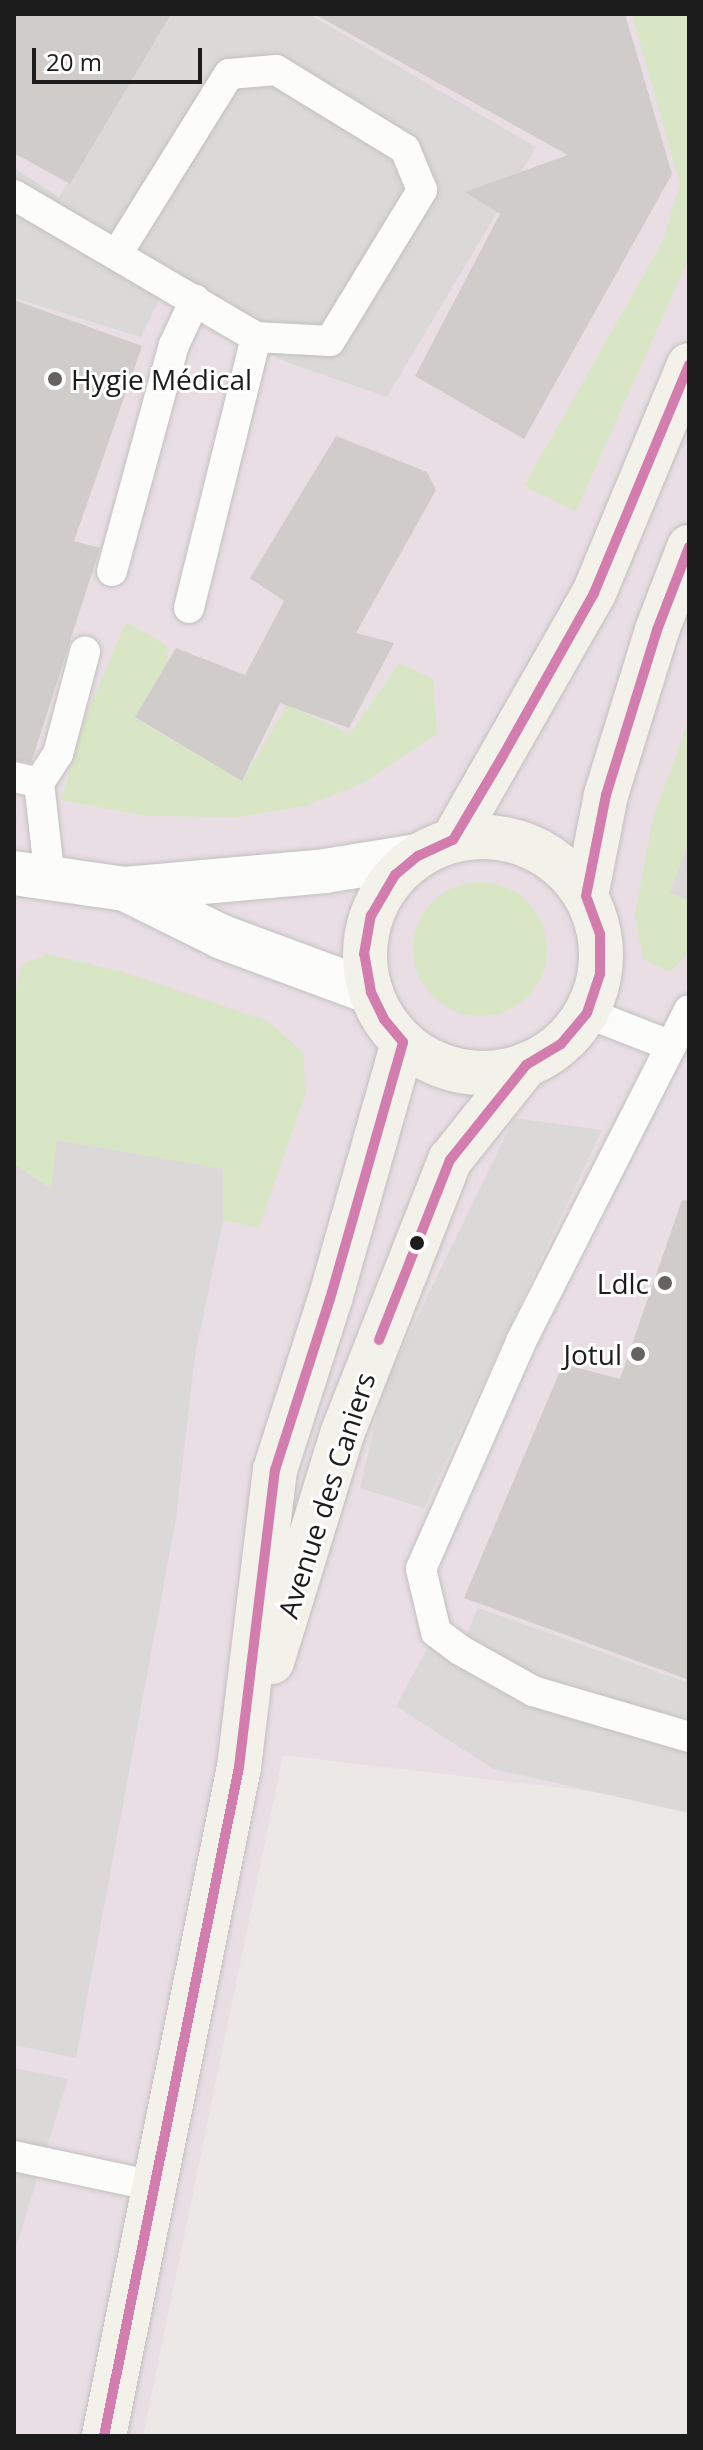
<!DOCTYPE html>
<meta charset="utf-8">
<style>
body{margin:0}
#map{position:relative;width:703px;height:2450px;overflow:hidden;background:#ebe8e5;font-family:"Open Sans",sans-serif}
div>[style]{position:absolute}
.industrial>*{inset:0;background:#e8dee4}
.grass>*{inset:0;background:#d8e6c6}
.round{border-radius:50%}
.parking>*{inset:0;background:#dbd9d8}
.building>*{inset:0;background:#d0ccca}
.roads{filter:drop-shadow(0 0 2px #c2c0bf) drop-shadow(0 0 2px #c2c0bf)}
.lane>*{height:30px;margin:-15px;padding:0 15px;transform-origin:15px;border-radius:15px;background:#fcfcfb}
.street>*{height:44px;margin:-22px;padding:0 22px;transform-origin:22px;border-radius:22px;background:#fcfcfb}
.secondary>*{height:44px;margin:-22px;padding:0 22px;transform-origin:22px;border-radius:22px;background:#f2f1ea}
.secondary>.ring{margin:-22px;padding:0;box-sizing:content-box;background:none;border:44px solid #f2f1ea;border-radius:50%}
.bus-1>*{height:10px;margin:-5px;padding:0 5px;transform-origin:5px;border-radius:5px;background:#d27dae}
.dots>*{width:22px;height:22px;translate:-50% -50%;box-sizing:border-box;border:4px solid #fff;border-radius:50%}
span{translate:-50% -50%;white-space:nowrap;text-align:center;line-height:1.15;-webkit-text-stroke:6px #fff;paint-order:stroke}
.poi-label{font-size:28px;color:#1c1c1c}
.left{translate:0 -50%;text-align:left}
.right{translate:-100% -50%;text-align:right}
.street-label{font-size:28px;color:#1c1c1c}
.frame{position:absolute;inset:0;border:16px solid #1c1c1c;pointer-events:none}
.scale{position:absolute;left:32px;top:48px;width:170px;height:36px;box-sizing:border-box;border:4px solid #1c1c1c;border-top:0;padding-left:10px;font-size:24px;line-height:28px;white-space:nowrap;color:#1c1c1c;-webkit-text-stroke:6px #fff;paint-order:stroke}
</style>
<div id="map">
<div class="industrial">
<i style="clip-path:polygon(14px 14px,689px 14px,689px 1803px,283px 1755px,143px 2436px,14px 2436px)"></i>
</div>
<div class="grass">
<i style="clip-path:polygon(632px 14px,689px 14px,689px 258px,576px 511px,524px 486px,663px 241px,680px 184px)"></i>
<i style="clip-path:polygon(126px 622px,167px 646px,168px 662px,135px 718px,242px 781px,287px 705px,350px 734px,399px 663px,433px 679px,437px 734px,363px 783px,305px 806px,240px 817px,145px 816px,61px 800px,86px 716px)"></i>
<i style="clip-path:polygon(689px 720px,689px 840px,670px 893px,689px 900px,689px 953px,670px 972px,643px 959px,635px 915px,653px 818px)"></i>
<i class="round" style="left:413px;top:882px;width:134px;height:134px"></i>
<i style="clip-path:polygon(48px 954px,123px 972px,268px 1021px,304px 1053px,305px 1095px,259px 1227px,223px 1221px,222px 1169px,57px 1140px,52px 1188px,14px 1164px,14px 1000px,21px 965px)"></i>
</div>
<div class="parking">
<i style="clip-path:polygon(171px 14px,309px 14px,536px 147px,387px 397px,286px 362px,162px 293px,141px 337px,14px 298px,14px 168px,59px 197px)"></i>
<i style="clip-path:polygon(689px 841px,689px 900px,670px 893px)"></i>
<i style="clip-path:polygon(514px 1118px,602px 1130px,424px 1508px,360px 1488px,383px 1388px)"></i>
<i style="clip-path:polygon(57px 1140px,223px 1169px,223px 1221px,195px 1356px,176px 1519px,76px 2058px,14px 2045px,14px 1164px,51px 1188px)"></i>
<i style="clip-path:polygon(478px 1608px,689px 1683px,689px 1813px,493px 1769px,396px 1706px,436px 1632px,460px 1650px)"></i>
<i style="clip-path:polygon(14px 2068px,68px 2079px,14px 2254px)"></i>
</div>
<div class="building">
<i style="clip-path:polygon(14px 14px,171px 14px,70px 184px,14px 153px)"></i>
<i style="clip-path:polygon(314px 14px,625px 14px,672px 174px,524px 439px,415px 376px,500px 214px,465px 192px,568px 155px)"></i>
<i style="clip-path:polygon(14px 300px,142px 346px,74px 541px,100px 548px,31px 763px,14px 760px)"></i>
<i style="clip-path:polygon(336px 436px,427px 472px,436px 490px,356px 633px,394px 643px,349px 728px,280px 703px,242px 781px,135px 717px,176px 648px,245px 675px,284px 601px,250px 578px)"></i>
<i style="clip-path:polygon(682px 1200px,689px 1201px,689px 1680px,464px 1598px,563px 1364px,620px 1379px)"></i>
</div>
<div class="roads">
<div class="lane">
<i style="left:14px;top:195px;width:281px;rotate:30.4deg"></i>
<i style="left:256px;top:337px;width:74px;rotate:3.1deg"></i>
<i style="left:330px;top:341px;width:177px;rotate:-58.6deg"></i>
<i style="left:422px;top:190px;width:44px;rotate:-112.5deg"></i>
<i style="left:405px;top:149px;width:151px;rotate:-148.5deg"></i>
<i style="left:276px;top:70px;width:47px;rotate:175.1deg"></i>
<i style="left:229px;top:74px;width:212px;rotate:121.9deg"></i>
<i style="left:112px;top:571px;width:234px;rotate:-74.7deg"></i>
<i style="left:174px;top:345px;width:50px;rotate:-65deg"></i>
<i style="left:189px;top:608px;width:279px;rotate:-76.1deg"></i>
<i style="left:14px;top:777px;width:26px;rotate:13deg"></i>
<i style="left:39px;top:783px;width:97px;rotate:83.5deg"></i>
<i style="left:39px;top:783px;width:35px;rotate:-57deg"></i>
<i style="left:58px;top:754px;width:106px;rotate:-75.2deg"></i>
<i style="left:587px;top:1013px;width:90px;rotate:21.4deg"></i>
<i style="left:671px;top:1046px;width:40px;rotate:-63.4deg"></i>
<i style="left:671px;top:1046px;width:332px;rotate:116.9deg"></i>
<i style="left:521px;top:1342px;width:248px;rotate:113.8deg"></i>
<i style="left:421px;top:1569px;width:65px;rotate:76.6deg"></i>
<i style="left:436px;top:1632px;width:30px;rotate:37deg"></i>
<i style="left:460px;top:1650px;width:84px;rotate:29.3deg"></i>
<i style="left:533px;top:1691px;width:163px;rotate:16.4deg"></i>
<i style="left:14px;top:2156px;width:143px;rotate:12.1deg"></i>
</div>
<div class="street">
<i style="left:14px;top:873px;width:112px;rotate:8.2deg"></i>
<i style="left:125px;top:889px;width:201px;rotate:-5.1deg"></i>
<i style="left:325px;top:871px;width:94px;rotate:-9.2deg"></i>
<i style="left:125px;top:889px;width:108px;rotate:26.3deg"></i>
<i style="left:222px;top:937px;width:159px;rotate:20.3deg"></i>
</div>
<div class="secondary">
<i class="ring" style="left:365px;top:837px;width:192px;height:192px"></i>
<i style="left:453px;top:840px;width:284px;rotate:-60.3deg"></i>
<i style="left:594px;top:593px;width:247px;rotate:-67.4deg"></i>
<i style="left:586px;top:896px;width:103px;rotate:-78.8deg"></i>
<i style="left:606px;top:795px;width:173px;rotate:-72.8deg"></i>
<i style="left:657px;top:630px;width:89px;rotate:-68.9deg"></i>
<i style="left:272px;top:1662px;width:239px;rotate:-72.9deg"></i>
<i style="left:342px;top:1434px;width:295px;rotate:-68.5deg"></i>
<i style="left:450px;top:1160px;width:122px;rotate:-51.3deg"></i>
<i style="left:104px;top:2436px;width:682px;rotate:-78.59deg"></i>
<i style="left:239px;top:1767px;width:299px;rotate:-83.1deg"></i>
<i style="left:275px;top:1470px;width:180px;rotate:-72.2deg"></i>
<i style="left:330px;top:1299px;width:267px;rotate:-74.1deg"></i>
</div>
</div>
<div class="bus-1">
<i style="left:379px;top:1340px;width:193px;rotate:-68.5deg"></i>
<i style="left:450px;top:1160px;width:122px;rotate:-51.3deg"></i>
<i style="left:526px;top:1065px;width:41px;rotate:-31deg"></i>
<i style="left:561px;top:1044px;width:40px;rotate:-50deg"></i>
<i style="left:587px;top:1013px;width:41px;rotate:-71.6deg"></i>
<i style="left:600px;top:974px;width:40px;rotate:-90deg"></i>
<i style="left:600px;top:934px;width:40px;rotate:-110.2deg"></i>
<i style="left:586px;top:896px;width:103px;rotate:-78.8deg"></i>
<i style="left:606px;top:795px;width:173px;rotate:-72.8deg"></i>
<i style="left:657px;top:630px;width:89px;rotate:-68.9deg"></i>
<i style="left:104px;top:2436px;width:682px;rotate:-78.59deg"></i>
<i style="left:239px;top:1767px;width:299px;rotate:-83.1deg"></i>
<i style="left:275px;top:1470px;width:180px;rotate:-72.2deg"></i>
<i style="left:330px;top:1299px;width:267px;rotate:-74.1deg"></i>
<i style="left:403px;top:1042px;width:30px;rotate:-130deg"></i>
<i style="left:384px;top:1019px;width:30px;rotate:-116deg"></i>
<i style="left:371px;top:992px;width:39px;rotate:-100deg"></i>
<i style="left:364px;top:954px;width:39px;rotate:-80deg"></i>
<i style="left:371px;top:916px;width:48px;rotate:-59.7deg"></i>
<i style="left:395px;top:875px;width:30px;rotate:-40deg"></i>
<i style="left:418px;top:856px;width:38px;rotate:-25deg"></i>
<i style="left:453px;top:840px;width:94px;rotate:-59.3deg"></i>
<i style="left:501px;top:759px;width:190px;rotate:-60.7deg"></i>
<i style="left:594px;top:593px;width:247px;rotate:-67.4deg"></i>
</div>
<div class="dots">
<i style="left:55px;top:379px;background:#646362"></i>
<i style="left:417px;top:1243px;background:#1c1c1c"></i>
<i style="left:665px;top:1283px;background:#646362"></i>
<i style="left:638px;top:1354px;background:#646362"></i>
</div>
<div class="poi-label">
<span class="left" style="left:71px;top:379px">Hygie Médical</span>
<span class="right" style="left:649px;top:1283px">Ldlc</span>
<span class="right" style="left:622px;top:1354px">Jotul</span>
</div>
<div class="street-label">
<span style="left:326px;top:1495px;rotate:-72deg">Avenue des Caniers</span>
</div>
<div class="frame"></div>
<div class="scale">20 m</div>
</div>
